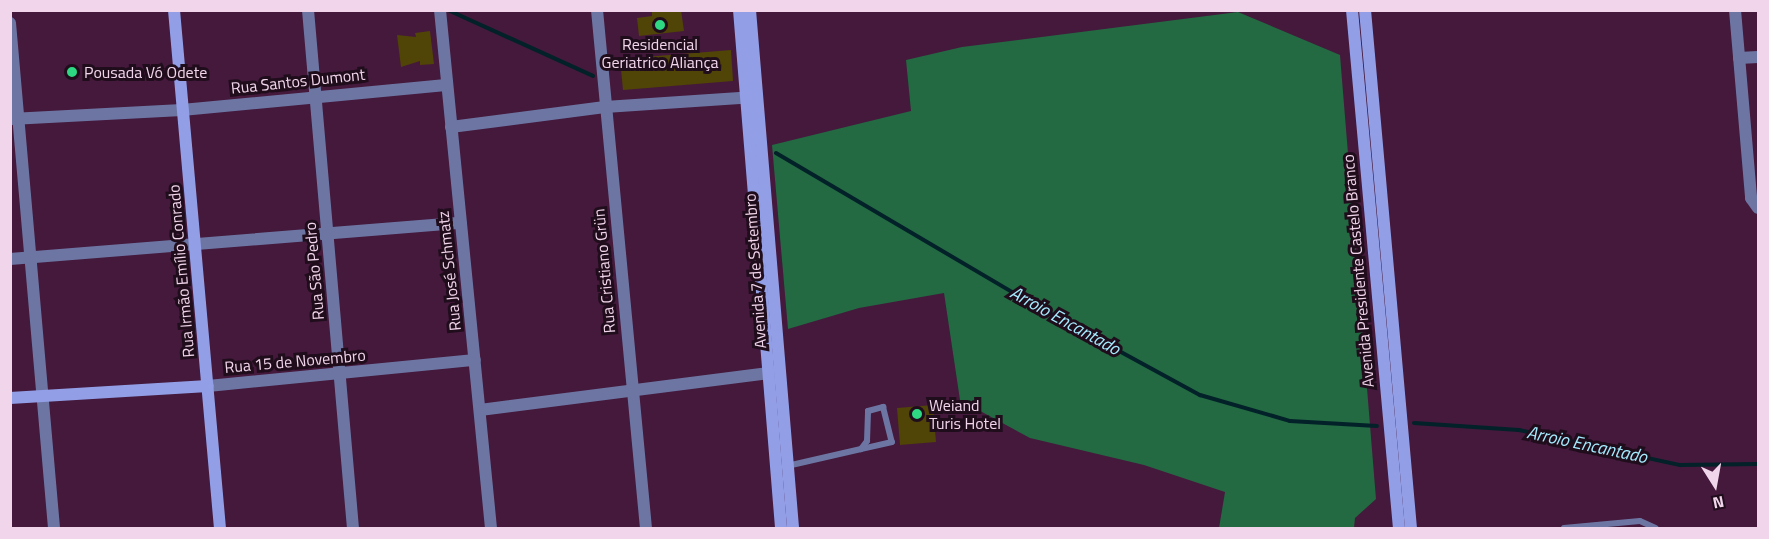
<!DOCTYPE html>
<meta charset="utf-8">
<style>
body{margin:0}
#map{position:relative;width:1769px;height:539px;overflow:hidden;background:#44193c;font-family:"Titillium Web",sans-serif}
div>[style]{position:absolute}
.forest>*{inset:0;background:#236942}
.stream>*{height:4px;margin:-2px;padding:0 2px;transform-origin:2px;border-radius:2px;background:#032128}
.building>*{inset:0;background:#514407}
.lane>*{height:6px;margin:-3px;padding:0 3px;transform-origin:3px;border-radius:3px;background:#6d76a3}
.street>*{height:12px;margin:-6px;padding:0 6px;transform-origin:6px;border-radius:6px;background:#6d76a3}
.secondary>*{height:12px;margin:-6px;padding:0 6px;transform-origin:6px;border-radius:6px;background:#929fe7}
.dots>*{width:16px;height:16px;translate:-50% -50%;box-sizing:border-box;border:3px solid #1f0d1c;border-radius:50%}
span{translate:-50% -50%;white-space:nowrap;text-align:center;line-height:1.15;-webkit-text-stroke:6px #1f0d1c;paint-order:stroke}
.poi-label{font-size:16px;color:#f1d5ea}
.left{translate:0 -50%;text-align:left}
.street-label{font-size:16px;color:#f1d5ea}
.water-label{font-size:18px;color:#a5ecfe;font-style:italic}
.frame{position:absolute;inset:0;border:12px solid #f1d5ea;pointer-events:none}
.north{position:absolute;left:1685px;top:455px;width:60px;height:60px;-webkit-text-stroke:4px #1f0d1c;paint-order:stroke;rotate:169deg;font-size:16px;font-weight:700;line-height:24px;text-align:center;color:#f1d5ea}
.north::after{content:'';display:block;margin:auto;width:21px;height:27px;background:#f1d5ea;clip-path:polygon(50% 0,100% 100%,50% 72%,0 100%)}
</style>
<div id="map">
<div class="forest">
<i style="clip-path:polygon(1238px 12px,1340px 55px,1376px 499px,1355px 518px,1354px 528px,1219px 528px,1225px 492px,1144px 465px,1030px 438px,960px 400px,944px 293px,859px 308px,788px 329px,772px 145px,911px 111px,906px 60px,962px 47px)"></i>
</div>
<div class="stream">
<i style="left:450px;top:11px;width:157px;rotate:24.4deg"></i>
<i style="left:776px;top:153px;width:286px;rotate:30.5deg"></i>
<i style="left:1022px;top:298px;width:203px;rotate:28.6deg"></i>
<i style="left:1200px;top:395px;width:94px;rotate:16.1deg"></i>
<i style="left:1290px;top:421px;width:87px;rotate:3.3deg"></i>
<i style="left:1414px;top:423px;width:105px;rotate:3.8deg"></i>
<i style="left:1519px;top:430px;width:165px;rotate:12.3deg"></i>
<i style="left:1680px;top:465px;width:78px;rotate:-0.7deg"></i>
</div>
<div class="building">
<i style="clip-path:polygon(652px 10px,681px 10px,684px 31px,639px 36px,637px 18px,652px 16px)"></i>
<i style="clip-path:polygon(430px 31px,434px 64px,420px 65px,420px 61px,401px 67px,397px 35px,416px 37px,415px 33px)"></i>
<i style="clip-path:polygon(731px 50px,733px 81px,623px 90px,620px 59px)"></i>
<i style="clip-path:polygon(933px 405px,936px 442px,900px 445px,897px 408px)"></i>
</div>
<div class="lane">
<i style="left:787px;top:466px;width:76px;rotate:-12.9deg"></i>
<i style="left:861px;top:449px;width:10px;rotate:-53deg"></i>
<i style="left:867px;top:441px;width:30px;rotate:-88deg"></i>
<i style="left:868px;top:411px;width:16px;rotate:-15deg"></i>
<i style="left:883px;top:407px;width:36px;rotate:76deg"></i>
<i style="left:892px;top:442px;width:32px;rotate:167deg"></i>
<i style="left:1564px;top:528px;width:76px;rotate:-5.3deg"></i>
<i style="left:1640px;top:521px;width:17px;rotate:24deg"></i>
</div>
<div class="street">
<i style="left:308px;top:10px;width:520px;rotate:85.04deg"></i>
<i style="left:440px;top:10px;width:521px;rotate:84.38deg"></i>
<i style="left:597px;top:10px;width:520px;rotate:84.6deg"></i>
<i style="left:1735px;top:10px;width:189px;rotate:85.1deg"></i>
<i style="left:1751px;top:198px;width:12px;rotate:55deg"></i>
<i style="left:10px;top:23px;width:507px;rotate:85.02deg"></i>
<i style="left:1739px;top:58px;width:19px;rotate:-3deg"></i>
<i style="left:11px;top:119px;width:171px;rotate:-3deg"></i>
<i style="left:182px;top:110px;width:265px;rotate:-5.4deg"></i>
<i style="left:451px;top:127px;width:155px;rotate:-7.4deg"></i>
<i style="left:605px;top:107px;width:150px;rotate:-3.8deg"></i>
<i style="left:10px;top:259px;width:452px;rotate:-4.6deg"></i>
<i style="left:208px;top:386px;width:268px;rotate:-5.6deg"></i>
<i style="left:480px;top:410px;width:300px;rotate:-7.3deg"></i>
</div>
<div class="secondary">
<i style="left:174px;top:10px;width:520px;rotate:84.93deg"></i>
<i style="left:739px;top:10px;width:520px;rotate:85.36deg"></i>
<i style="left:750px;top:10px;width:520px;rotate:85.25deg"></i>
<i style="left:1352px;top:10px;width:520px;rotate:84.82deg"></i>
<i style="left:1365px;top:10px;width:520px;rotate:84.93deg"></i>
<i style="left:10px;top:398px;width:198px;rotate:-3.5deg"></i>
</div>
<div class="dots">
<i style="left:660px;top:25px;background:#2ed883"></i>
<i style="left:72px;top:72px;background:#2ed883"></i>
<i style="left:917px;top:414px;background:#2ed883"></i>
</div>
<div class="poi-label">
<span style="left:660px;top:53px">Residencial<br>Geriatrico Aliança</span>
<span class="left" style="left:84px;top:72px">Pousada Vó Odete</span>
<span class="left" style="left:929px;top:414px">Weiand<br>Turis Hotel</span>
</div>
<div class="street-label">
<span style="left:298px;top:81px;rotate:-6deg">Rua Santos Dumont</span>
<span style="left:181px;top:271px;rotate:-95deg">Rua Irmão Emílio Conrado</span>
<span style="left:314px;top:271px;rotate:-95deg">Rua São Pedro</span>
<span style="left:449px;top:271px;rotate:-96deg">Rua José Schmatz</span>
<span style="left:604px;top:271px;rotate:-95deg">Rua Cristiano Grün</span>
<span style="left:755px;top:271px;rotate:-94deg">Avenida 7 de Setembro</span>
<span style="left:1358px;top:271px;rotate:-95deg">Avenida Presidente Castelo Branco</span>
<span style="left:295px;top:361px;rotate:-5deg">Rua 15 de Novembro</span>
</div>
<div class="water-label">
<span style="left:1065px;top:321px;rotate:29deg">Arroio Encantado</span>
<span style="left:1587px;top:445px;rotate:12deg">Arroio Encantado</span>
</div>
<div class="frame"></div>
<div class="north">N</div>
</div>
